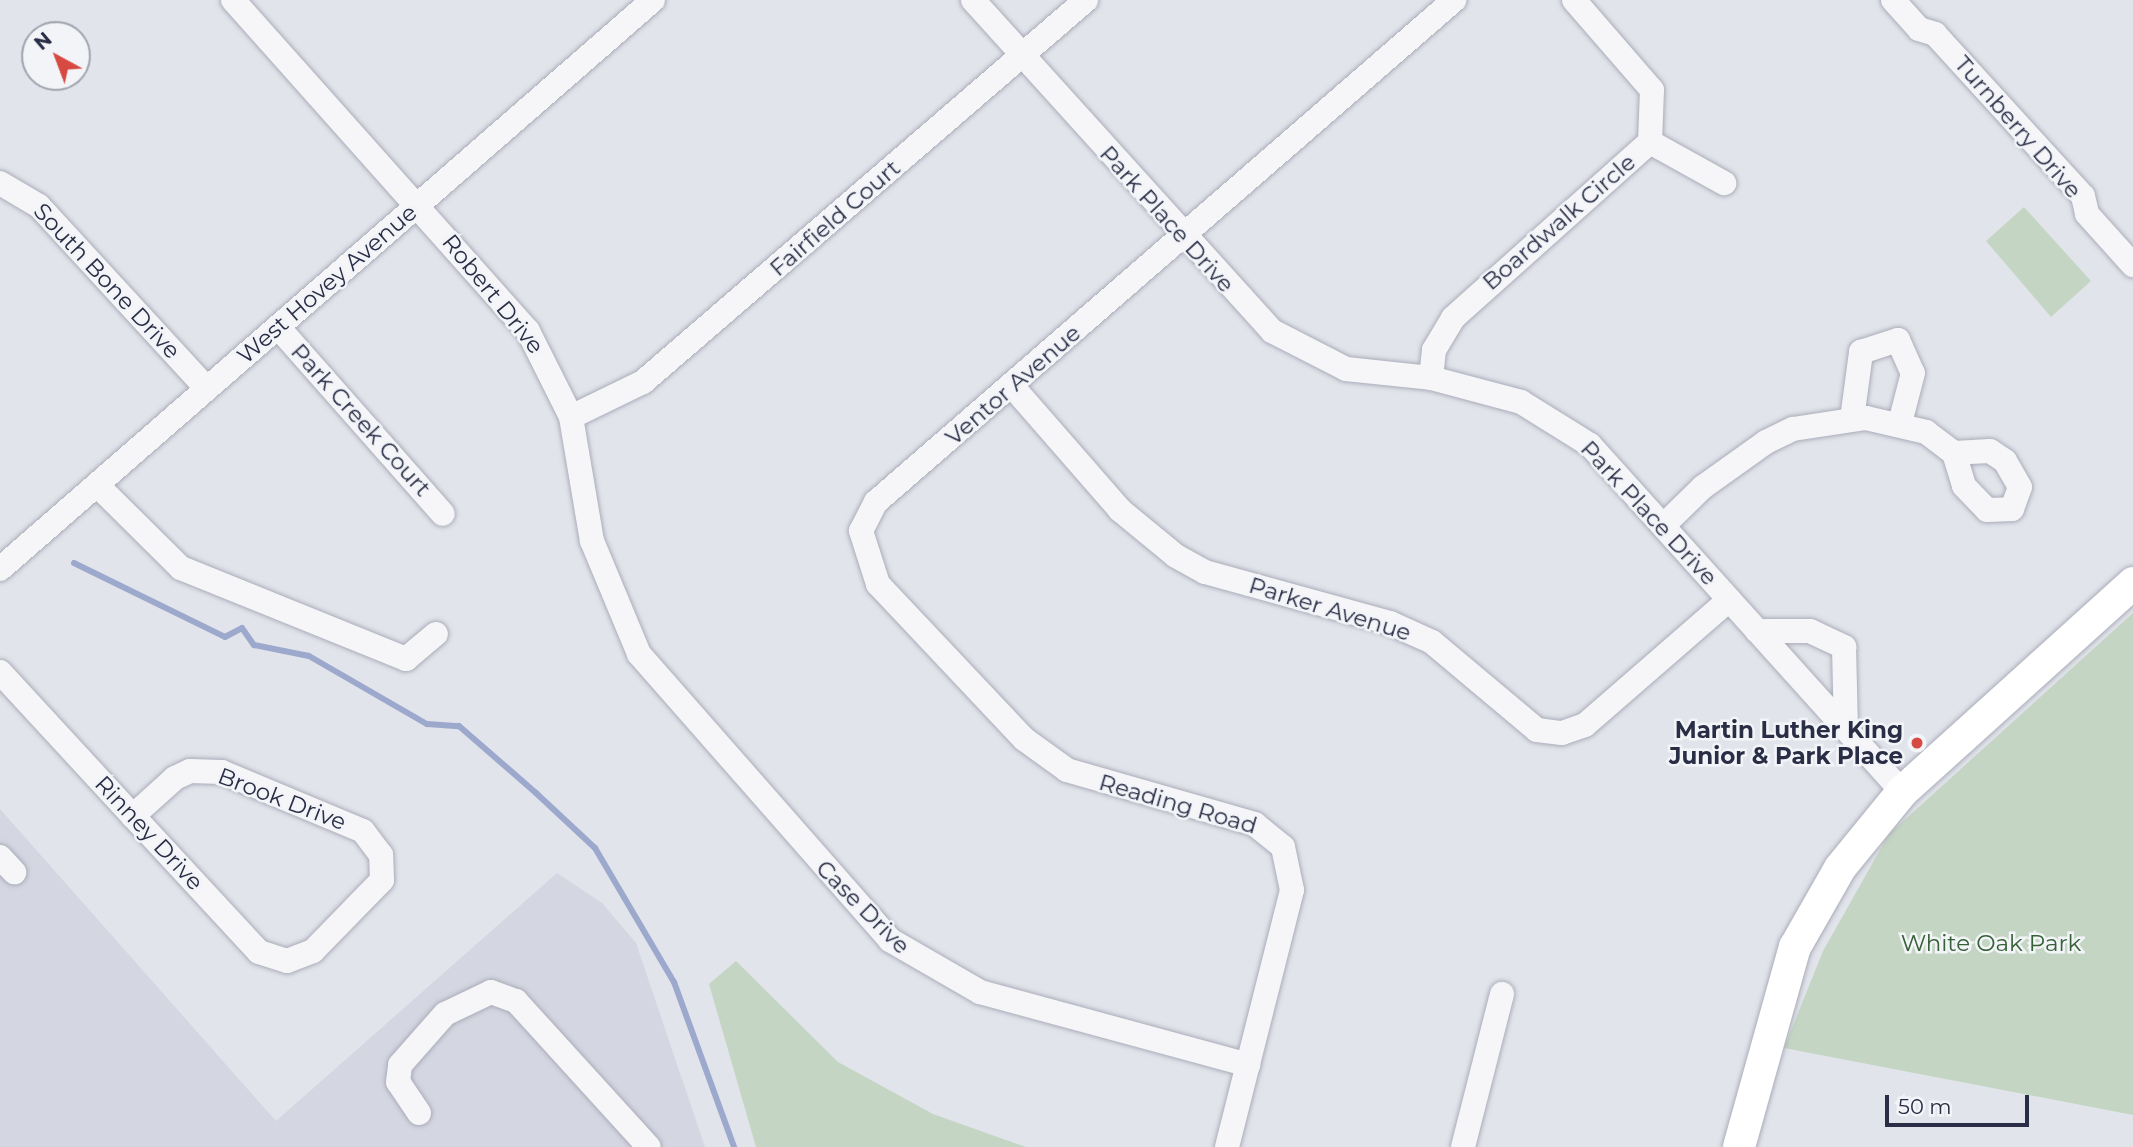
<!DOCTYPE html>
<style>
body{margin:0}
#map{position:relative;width:2133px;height:1147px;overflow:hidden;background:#e2e4eb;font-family:Montserrat,sans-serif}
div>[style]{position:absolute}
.built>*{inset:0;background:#d4d6e1}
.green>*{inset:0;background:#c4d6c3}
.stream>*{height:6px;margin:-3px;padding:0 3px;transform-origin:3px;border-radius:3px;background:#9ca9cd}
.roads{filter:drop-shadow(0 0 2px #aaadb9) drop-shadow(0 0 2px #aaadb9)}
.minor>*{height:24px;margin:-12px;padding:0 12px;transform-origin:12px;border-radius:12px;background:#f6f6f9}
.major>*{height:32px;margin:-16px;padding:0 16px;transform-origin:16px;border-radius:16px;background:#fff}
.dots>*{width:19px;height:19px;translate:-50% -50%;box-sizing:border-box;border:4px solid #f2f4f8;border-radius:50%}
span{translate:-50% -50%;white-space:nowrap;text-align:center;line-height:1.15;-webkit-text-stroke:5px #f2f4f8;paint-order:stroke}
.street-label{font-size:23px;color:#292d45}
.poi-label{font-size:23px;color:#292d45;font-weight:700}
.right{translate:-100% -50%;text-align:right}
.park-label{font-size:23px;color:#366136}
.north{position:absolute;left:21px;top:21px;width:70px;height:70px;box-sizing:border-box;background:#f2f4f8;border:2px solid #a2a4b0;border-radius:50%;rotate:319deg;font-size:19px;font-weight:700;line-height:28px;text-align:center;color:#292d45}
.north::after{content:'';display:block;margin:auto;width:24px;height:32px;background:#d64a42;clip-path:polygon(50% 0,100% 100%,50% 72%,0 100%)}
.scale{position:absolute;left:1885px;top:1095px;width:144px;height:32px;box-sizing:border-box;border:4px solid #292d45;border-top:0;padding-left:9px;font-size:21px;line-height:24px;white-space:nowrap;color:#292d45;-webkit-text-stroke:5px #f2f4f8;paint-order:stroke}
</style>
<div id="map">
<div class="built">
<i style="clip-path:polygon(0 809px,276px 1121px,557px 873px,602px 903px,636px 943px,705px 1147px,0 1147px)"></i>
</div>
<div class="green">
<i style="clip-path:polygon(2024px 207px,2091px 281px,2051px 317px,1986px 241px)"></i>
<i style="clip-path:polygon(2133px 613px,2133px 1115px,1784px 1048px,1823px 951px,1889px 834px)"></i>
<i style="clip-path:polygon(736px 961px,838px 1062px,933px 1114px,1026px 1147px,756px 1147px,709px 984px)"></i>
</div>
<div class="stream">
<i style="left:74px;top:563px;width:168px;rotate:26.1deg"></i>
<i style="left:225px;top:637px;width:19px;rotate:-28deg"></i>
<i style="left:242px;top:628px;width:21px;rotate:55deg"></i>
<i style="left:254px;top:645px;width:56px;rotate:11.3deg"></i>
<i style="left:309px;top:656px;width:136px;rotate:30deg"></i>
<i style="left:427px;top:724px;width:32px;rotate:4deg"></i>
<i style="left:459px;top:726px;width:102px;rotate:41deg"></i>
<i style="left:536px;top:793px;width:81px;rotate:43deg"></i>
<i style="left:595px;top:848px;width:156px;rotate:59.5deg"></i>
<i style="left:674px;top:982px;width:176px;rotate:70deg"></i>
</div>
<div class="roads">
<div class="minor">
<i style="left:233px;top:0;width:443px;rotate:48.3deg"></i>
<i style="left:528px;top:331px;width:96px;rotate:63.4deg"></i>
<i style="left:571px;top:417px;width:126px;rotate:80.4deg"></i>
<i style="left:592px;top:541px;width:122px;rotate:67.4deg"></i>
<i style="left:639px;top:654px;width:381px;rotate:48.7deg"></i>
<i style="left:890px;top:940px;width:104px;rotate:30deg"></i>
<i style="left:980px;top:992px;width:278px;rotate:15.2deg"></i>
<i style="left:973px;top:0;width:446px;rotate:47.9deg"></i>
<i style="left:1272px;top:331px;width:83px;rotate:27.2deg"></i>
<i style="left:1346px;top:369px;width:85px;rotate:6deg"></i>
<i style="left:1431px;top:378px;width:93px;rotate:14.9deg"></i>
<i style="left:1521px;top:402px;width:81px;rotate:31.9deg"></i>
<i style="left:1590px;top:445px;width:467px;rotate:48deg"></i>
<i style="left:1893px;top:0;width:39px;rotate:48deg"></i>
<i style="left:1919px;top:29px;width:17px;rotate:17deg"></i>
<i style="left:1935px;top:34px;width:219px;rotate:47.6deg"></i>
<i style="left:2083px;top:196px;width:18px;rotate:77deg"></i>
<i style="left:2087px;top:214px;width:69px;rotate:48deg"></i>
<i style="left:1650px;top:142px;width:85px;rotate:29deg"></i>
<i style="left:0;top:183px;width:45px;rotate:30.5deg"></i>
<i style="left:39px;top:206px;width:248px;rotate:47.4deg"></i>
<i style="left:278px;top:327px;width:249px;rotate:48.6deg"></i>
<i style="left:1431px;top:378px;width:28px;rotate:-84deg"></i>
<i style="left:1434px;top:350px;width:37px;rotate:-59deg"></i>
<i style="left:1453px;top:318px;width:264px;rotate:-41.8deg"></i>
<i style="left:1650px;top:142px;width:52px;rotate:-87.8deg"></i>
<i style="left:1652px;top:90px;width:119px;rotate:-130.9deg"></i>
<i style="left:1012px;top:386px;width:164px;rotate:48.9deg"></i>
<i style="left:1120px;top:510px;width:72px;rotate:39.4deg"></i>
<i style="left:1176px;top:556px;width:33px;rotate:29deg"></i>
<i style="left:1205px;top:572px;width:192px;rotate:15.4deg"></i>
<i style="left:1390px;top:623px;width:46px;rotate:24.3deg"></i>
<i style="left:1432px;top:642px;width:137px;rotate:40deg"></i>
<i style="left:1537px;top:730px;width:25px;rotate:7deg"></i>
<i style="left:1562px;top:733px;width:24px;rotate:-19deg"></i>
<i style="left:1585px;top:725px;width:191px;rotate:-41deg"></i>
<i style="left:571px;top:417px;width:80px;rotate:-25.9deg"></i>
<i style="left:643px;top:382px;width:585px;rotate:-40.77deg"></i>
<i style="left:1852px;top:419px;width:68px;rotate:-82.3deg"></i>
<i style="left:1861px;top:352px;width:39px;rotate:-18deg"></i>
<i style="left:1898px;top:340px;width:36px;rotate:66deg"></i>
<i style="left:1913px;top:373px;width:52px;rotate:104.6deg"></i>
<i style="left:97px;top:485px;width:118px;rotate:44.7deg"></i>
<i style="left:181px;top:568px;width:243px;rotate:22deg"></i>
<i style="left:406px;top:659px;width:39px;rotate:-40deg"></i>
<i style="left:1664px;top:525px;width:54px;rotate:-44.3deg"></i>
<i style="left:1703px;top:487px;width:77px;rotate:-35.5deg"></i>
<i style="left:1766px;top:442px;width:30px;rotate:-26deg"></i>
<i style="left:1793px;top:429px;width:74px;rotate:-8.6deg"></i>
<i style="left:1866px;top:418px;width:62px;rotate:13.1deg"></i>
<i style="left:1926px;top:432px;width:35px;rotate:37deg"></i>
<i style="left:1954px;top:453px;width:34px;rotate:73deg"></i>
<i style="left:1964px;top:486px;width:33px;rotate:46deg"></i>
<i style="left:1987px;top:510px;width:25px;rotate:-2deg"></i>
<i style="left:2012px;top:509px;width:23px;rotate:-70deg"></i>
<i style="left:2020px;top:487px;width:30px;rotate:-120deg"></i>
<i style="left:2005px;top:461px;width:18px;rotate:-146deg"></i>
<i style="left:1990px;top:451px;width:36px;rotate:177deg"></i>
<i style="left:0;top:569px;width:866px;rotate:-41.07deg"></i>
<i style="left:1757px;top:631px;width:53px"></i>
<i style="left:1810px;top:631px;width:38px;rotate:25deg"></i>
<i style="left:1844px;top:647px;width:82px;rotate:88.6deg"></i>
<i style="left:0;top:672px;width:196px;rotate:47.3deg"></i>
<i style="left:133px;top:816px;width:185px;rotate:47.2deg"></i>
<i style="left:259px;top:952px;width:29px;rotate:18deg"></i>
<i style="left:287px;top:961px;width:28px;rotate:-21deg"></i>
<i style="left:313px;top:951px;width:99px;rotate:-45.8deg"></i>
<i style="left:382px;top:880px;width:25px;rotate:-92deg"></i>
<i style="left:381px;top:855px;width:30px;rotate:-127deg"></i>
<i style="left:363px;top:831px;width:153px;rotate:-157.3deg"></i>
<i style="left:222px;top:772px;width:32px;rotate:-178deg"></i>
<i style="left:190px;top:771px;width:17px;rotate:155deg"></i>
<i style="left:175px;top:778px;width:57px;rotate:137.9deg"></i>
<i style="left:0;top:857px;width:21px;rotate:47deg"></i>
<i style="left:419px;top:1113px;width:37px;rotate:-124deg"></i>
<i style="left:398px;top:1082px;width:17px;rotate:-83deg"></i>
<i style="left:400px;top:1065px;width:68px;rotate:-48.6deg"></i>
<i style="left:445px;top:1014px;width:51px;rotate:-25.6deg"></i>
<i style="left:491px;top:992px;width:27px;rotate:20deg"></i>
<i style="left:516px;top:1001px;width:197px;rotate:47.7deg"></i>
<i style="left:1227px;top:1147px;width:265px;rotate:-75.8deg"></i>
<i style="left:1292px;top:890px;width:44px;rotate:-101.8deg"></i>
<i style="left:1283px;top:847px;width:36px;rotate:-141deg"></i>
<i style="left:1255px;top:824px;width:196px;rotate:-164deg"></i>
<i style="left:1067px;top:770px;width:53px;rotate:-144.2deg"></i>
<i style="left:1024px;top:739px;width:213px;rotate:-133.3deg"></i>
<i style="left:878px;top:584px;width:56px;rotate:-107.8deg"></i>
<i style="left:861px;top:531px;width:33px;rotate:-63deg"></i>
<i style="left:876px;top:502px;width:766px;rotate:-40.97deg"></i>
<i style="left:1463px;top:1147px;width:158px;rotate:-75.7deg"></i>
</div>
<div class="major">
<i style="left:1739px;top:1147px;width:208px;rotate:-74.4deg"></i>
<i style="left:1795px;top:947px;width:91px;rotate:-60.3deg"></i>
<i style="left:1840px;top:868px;width:98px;rotate:-50.8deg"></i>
<i style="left:1902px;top:792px;width:312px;rotate:-42.1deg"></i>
</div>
</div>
<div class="dots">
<i style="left:1917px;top:743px;background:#d64a42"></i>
</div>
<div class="street-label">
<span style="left:2018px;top:127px;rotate:49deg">Turnberry Drive</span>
<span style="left:835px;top:218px;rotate:-41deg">Fairfield Court</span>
<span style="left:1167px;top:219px;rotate:48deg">Park Place Drive</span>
<span style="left:1559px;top:222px;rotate:-41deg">Boardwalk Circle</span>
<span style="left:107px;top:281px;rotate:47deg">South Bone Drive</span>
<span style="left:327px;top:284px;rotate:-41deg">West Hovey Avenue</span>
<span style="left:493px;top:294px;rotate:51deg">Robert Drive</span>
<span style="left:1013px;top:385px;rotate:-41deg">Ventor Avenue</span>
<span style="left:361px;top:420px;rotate:48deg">Park Creek Court</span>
<span style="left:1649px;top:513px;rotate:47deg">Park Place Drive</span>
<span style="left:1330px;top:609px;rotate:17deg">Parker Avenue</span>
<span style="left:282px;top:799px;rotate:21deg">Brook Drive</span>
<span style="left:1178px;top:804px;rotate:16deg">Reading Road</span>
<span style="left:149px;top:833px;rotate:47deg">Rinney Drive</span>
<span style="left:863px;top:907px;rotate:45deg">Case Drive</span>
</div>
<div class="poi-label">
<span class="right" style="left:1903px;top:743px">Martin Luther King<br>Junior &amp; Park Place</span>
</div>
<div class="park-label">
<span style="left:1991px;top:943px">White Oak Park</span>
</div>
<div class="north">N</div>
<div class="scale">50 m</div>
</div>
